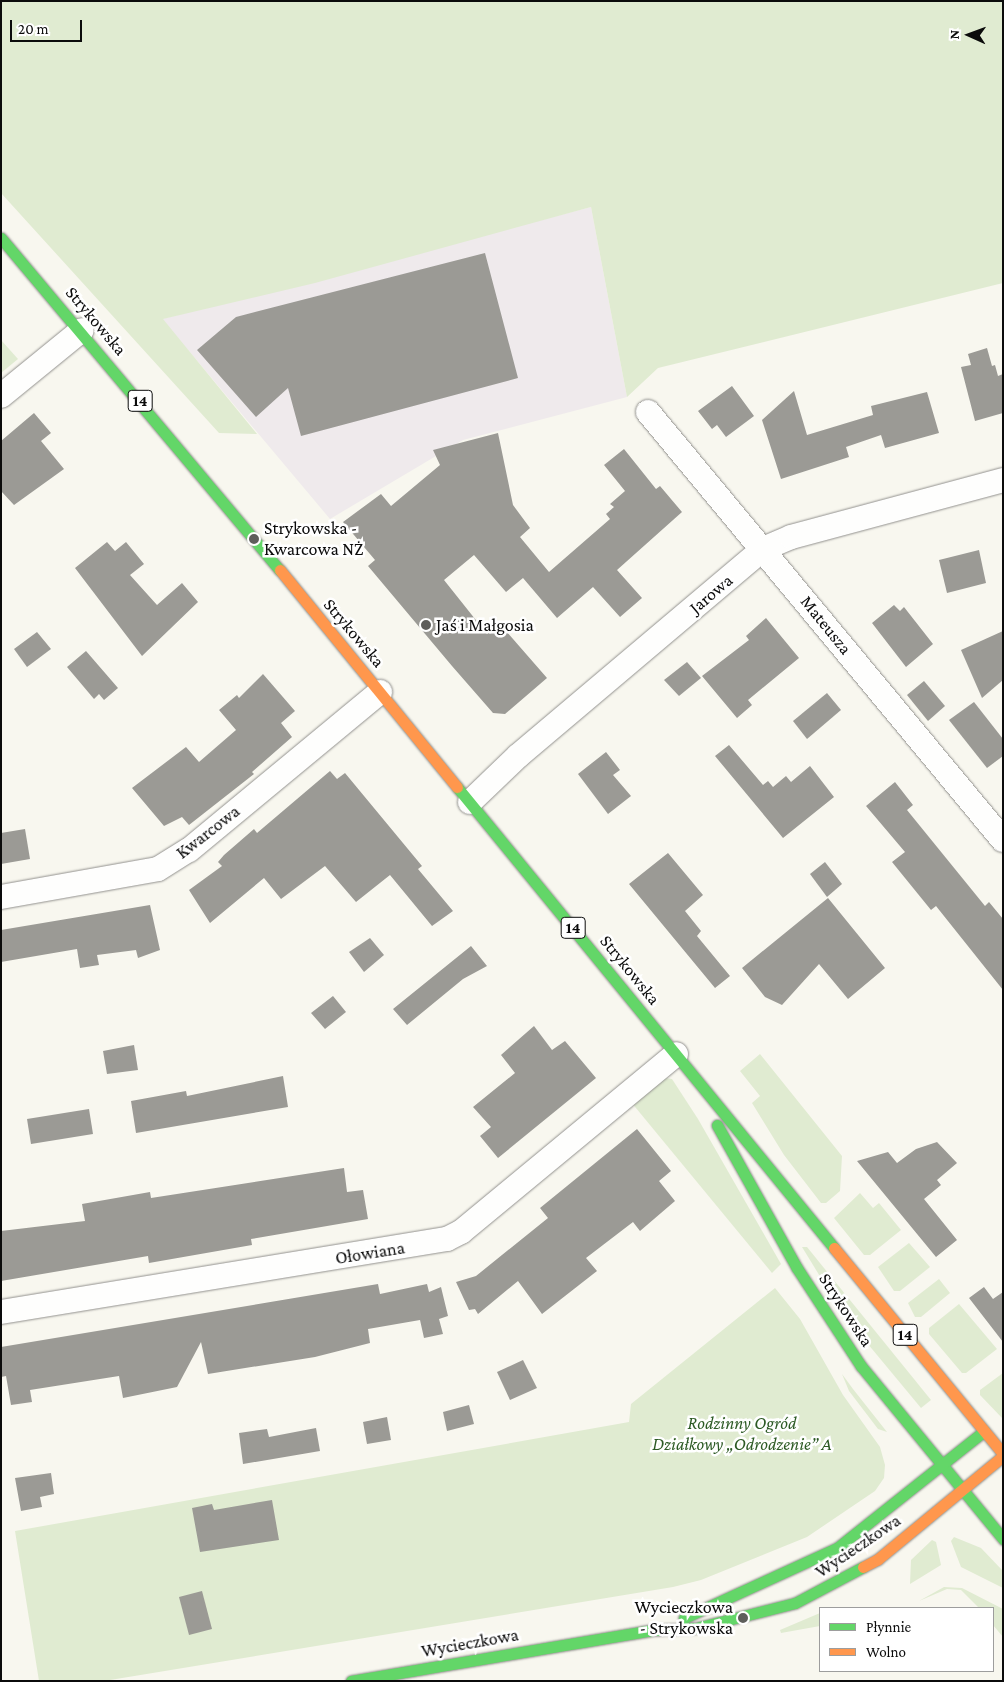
<!DOCTYPE html>
<meta charset="utf-8">
<style>
body{margin:0}
#map{position:relative;width:1004px;height:1682px;overflow:hidden;background:#f8f7ef;font-family:"Crimson Pro",serif}
div>[style]{position:absolute}
.industrial>*{inset:0;background:#efeaec}
.green>*{inset:0;background:#e0ebd1}
.building>*{inset:0;background:#9b9a95}
.roads{filter:drop-shadow(0 0 1px #92918e) drop-shadow(0 0 1px #92918e)}
.street>*{height:24px;margin:-12px;padding:0 12px;transform-origin:12px;border-radius:12px;background:#fefefd}
.fast>*{height:11px;margin:-5.5px;padding:0 5.5px;transform-origin:5.5px;border-radius:5.5px;background:#63d668}
.slow>*{height:11px;margin:-5.5px;padding:0 5.5px;transform-origin:5.5px;border-radius:5.5px;background:#ff974d}
.dots>*{width:14px;height:14px;translate:-50% -50%;box-sizing:border-box;border:2px solid #fff;border-radius:50%}
span{translate:-50% -50%;white-space:nowrap;text-align:center;line-height:1.15;-webkit-text-stroke:5px #fff;paint-order:stroke}
.shield-label span{padding:1px 4px;background:#fff;border:1px solid;border-radius:4px;-webkit-text-stroke-width:0}
.shield-label{font-size:16px;color:#0b0b0b;font-weight:700}
.street-label{font-size:18px;color:#0b0b0b}
.poi-label{font-size:18px;color:#0b0b0b}
.left{translate:0 -50%;text-align:left}
.right{translate:-100% -50%;text-align:right}
.park-label{font-size:18px;color:#2c5a24;font-style:italic}
.frame{position:absolute;inset:0;border:2px solid #0b0b0b;pointer-events:none}
.legend{position:absolute;left:819px;top:1607px;width:175px;height:65px;box-sizing:border-box;background:#fff;border:1px solid #9d9d9d;margin:0;padding:6px 9px;list-style:none;font-size:15px;color:#0b0b0b}
.legend li{display:flex;align-items:center;gap:10px;height:25px}
.legend b{width:25px;border:1px solid #9d9d9d}
.north{position:absolute;left:944px;top:10px;width:50px;height:50px;-webkit-text-stroke:4px #fff;paint-order:stroke;rotate:272deg;font-size:14px;font-weight:700;line-height:20px;text-align:center;color:#0b0b0b}
.north::after{content:'';display:block;margin:auto;width:18px;height:22px;background:#0b0b0b;clip-path:polygon(50% 0,100% 100%,50% 72%,0 100%)}
.scale{position:absolute;left:10px;top:20px;width:72px;height:22px;box-sizing:border-box;border:2px solid #0b0b0b;border-top:0;padding-left:6px;font-size:15px;line-height:18px;white-space:nowrap;color:#0b0b0b;-webkit-text-stroke:4px #fff;paint-order:stroke}
</style>
<div id="map">
<div class="industrial">
<i style="clip-path:polygon(591px 207px,627px 397px,463px 440px,330px 519px,162px 319px)"></i>
</div>
<div class="green">
<i style="clip-path:polygon(1px 1px,1003px 1px,1003px 283px,658px 368px,627px 397px,591px 207px,315px 283px,163px 319px,257px 434px,219px 433px,1px 193px)"></i>
<i style="clip-path:polygon(1px 340px,18px 359px,1px 373px)"></i>
<i style="clip-path:polygon(760px 1054px,842px 1156px,840px 1191px,826px 1203px,821px 1203px,784px 1155px,752px 1103px,760px 1096px,740px 1071px)"></i>
<i style="clip-path:polygon(665px 1078px,672px 1079px,698px 1119px,781px 1264px,772px 1273px,631px 1102px)"></i>
<i style="clip-path:polygon(860px 1193px,873px 1208px,879px 1203px,901px 1230px,870px 1255px,864px 1255px,834px 1218px)"></i>
<i style="clip-path:polygon(909px 1243px,930px 1267px,900px 1291px,894px 1291px,878px 1267px)"></i>
<i style="clip-path:polygon(802px 1247px,807px 1247px,931px 1400px,921px 1408px,843px 1314px)"></i>
<i style="clip-path:polygon(939px 1279px,950px 1293px,921px 1317px,915px 1317px,908px 1303px)"></i>
<i style="clip-path:polygon(775px 1288px,800px 1319px,843px 1395px,880px 1447px,885px 1465px,884px 1478px,875px 1491px,807px 1537px,701px 1580px,673px 1587px,104px 1681px,39px 1681px,15px 1531px,629px 1422px,631px 1404px)"></i>
<i style="clip-path:polygon(959px 1304px,997px 1349px,966px 1373px,962px 1373px,929px 1334px,929px 1328px)"></i>
<i style="clip-path:polygon(1003px 1373px,1003px 1419px,980px 1395px,980px 1390px)"></i>
<i style="clip-path:polygon(842px 1374px,853px 1389px,887px 1432px,878px 1429px,849px 1391px)"></i>
<i style="clip-path:polygon(954px 1537px,981px 1548px,1003px 1571px,1003px 1588px,961px 1567px,951px 1541px)"></i>
<i style="clip-path:polygon(932px 1540px,936px 1542px,941px 1565px,910px 1584px,911px 1560px)"></i>
<i style="clip-path:polygon(944px 1587px,962px 1588px,1003px 1609px,1003px 1637px,993px 1625px,993px 1608px,979px 1608px,961px 1590px,947px 1589px,919px 1601px)"></i>
<i style="clip-path:polygon(820px 1613px,820px 1626px,781px 1633px,780px 1630px)"></i>
</div>
<div class="building">
<i style="clip-path:polygon(485px 253px,518px 378px,301px 436px,288px 388px,256px 417px,197px 350px,236px 317px)"></i>
<i style="clip-path:polygon(987px 348px,992px 366px,995px 365px,998px 376px,1003px 374px,1003px 413px,975px 421px,961px 367px,971px 365px,968px 354px)"></i>
<i style="clip-path:polygon(732px 386px,754px 416px,726px 437px,717px 425px,712px 429px,698px 411px)"></i>
<i style="clip-path:polygon(794px 391px,807px 435px,873px 415px,871px 406px,927px 392px,939px 433px,885px 448px,881px 435px,846px 447px,849px 457px,781px 479px,762px 420px)"></i>
<i style="clip-path:polygon(34px 413px,51px 433px,41px 441px,64px 469px,14px 505px,1px 491px,1px 441px)"></i>
<i style="clip-path:polygon(498px 433px,513px 505px,530px 528px,520px 537px,549px 572px,610px 519px,606px 514px,614px 507px,610px 504px,625px 491px,604px 465px,624px 449px,656px 489px,660px 486px,682px 512px,617px 570px,642px 598px,620px 617px,593px 587px,557px 618px,523px 578px,506px 592px,474px 555px,444px 580px,487px 634px,500px 624px,547px 678px,505px 714px,493px 713px,452px 666px,368px 566px,375px 560px,343px 522px,381px 494px,391px 506px,440px 465px,433px 450px)"></i>
<i style="clip-path:polygon(107px 542px,115px 551px,126px 542px,144px 564px,130px 575px,157px 605px,182px 583px,198px 602px,142px 656px,75px 568px)"></i>
<i style="clip-path:polygon(979px 550px,986px 583px,947px 593px,939px 560px)"></i>
<i style="clip-path:polygon(894px 605px,900px 611px,904px 607px,933px 644px,906px 667px,872px 623px)"></i>
<i style="clip-path:polygon(766px 618px,799px 658px,748px 700px,752px 705px,737px 718px,702px 676px,749px 640px,746px 636px)"></i>
<i style="clip-path:polygon(1003px 631px,1003px 680px,982px 698px,961px 650px)"></i>
<i style="clip-path:polygon(37px 632px,51px 649px,27px 667px,14px 649px)"></i>
<i style="clip-path:polygon(86px 651px,118px 688px,104px 700px,99px 694px,94px 699px,67px 667px)"></i>
<i style="clip-path:polygon(687px 662px,701px 678px,679px 696px,664px 680px)"></i>
<i style="clip-path:polygon(263px 674px,295px 711px,281px 723px,292px 737px,252px 772px,254px 774px,189px 825px,182px 817px,164px 826px,132px 788px,186px 747px,199px 762px,236px 730px,219px 710px,237px 695px,239px 698px)"></i>
<i style="clip-path:polygon(924px 681px,945px 706px,928px 721px,907px 695px)"></i>
<i style="clip-path:polygon(827px 693px,841px 710px,807px 739px,793px 721px)"></i>
<i style="clip-path:polygon(974px 702px,1003px 739px,1003px 756px,987px 768px,949px 720px)"></i>
<i style="clip-path:polygon(729px 745px,763px 785px,768px 781px,773px 787px,786px 776px,791px 782px,810px 766px,834px 797px,783px 838px,715px 756px)"></i>
<i style="clip-path:polygon(606px 752px,620px 770px,613px 775px,631px 796px,608px 814px,578px 774px)"></i>
<i style="clip-path:polygon(330px 771px,337px 779px,345px 773px,422px 866px,418px 869px,453px 911px,432px 926px,390px 875px,356px 902px,325px 866px,281px 899px,264px 878px,210px 923px,189px 890px,222px 866px,218px 862px,224px 855px,254px 829px,257px 833px)"></i>
<i style="clip-path:polygon(895px 782px,913px 805px,907px 810px,985px 906px,989px 902px,1003px 919px,1003px 990px,936px 906px,931px 910px,892px 862px,905px 852px,866px 806px)"></i>
<i style="clip-path:polygon(25px 829px,30px 859px,1px 864px,1px 833px)"></i>
<i style="clip-path:polygon(668px 853px,703px 895px,685px 911px,701px 931px,697px 936px,730px 976px,715px 988px,629px 884px)"></i>
<i style="clip-path:polygon(825px 862px,842px 884px,827px 897px,810px 874px)"></i>
<i style="clip-path:polygon(828px 898px,885px 968px,848px 999px,819px 964px,782px 1005px,765px 997px,742px 968px)"></i>
<i style="clip-path:polygon(150px 905px,160px 950px,138px 958px,136px 950px,97px 955px,99px 965px,80px 968px,77px 949px,1px 962px,1px 930px)"></i>
<i style="clip-path:polygon(370px 938px,384px 955px,364px 972px,349px 952px)"></i>
<i style="clip-path:polygon(471px 946px,487px 966px,463px 979px,407px 1025px,393px 1009px)"></i>
<i style="clip-path:polygon(333px 996px,346px 1012px,325px 1029px,311px 1013px)"></i>
<i style="clip-path:polygon(534px 1026px,552px 1050px,565px 1041px,596px 1078px,498px 1158px,480px 1136px,491px 1127px,473px 1107px,515px 1073px,501px 1055px)"></i>
<i style="clip-path:polygon(134px 1045px,138px 1070px,107px 1074px,103px 1051px)"></i>
<i style="clip-path:polygon(283px 1076px,288px 1107px,136px 1133px,131px 1101px,186px 1091px,187px 1096px)"></i>
<i style="clip-path:polygon(89px 1109px,93px 1134px,31px 1144px,27px 1119px)"></i>
<i style="clip-path:polygon(637px 1129px,671px 1171px,659px 1181px,675px 1201px,640px 1231px,633px 1222px,586px 1258px,597px 1271px,542px 1314px,518px 1281px,478px 1314px,475px 1309px,469px 1310px,456px 1282px,476px 1276px,548px 1218px,540px 1208px)"></i>
<i style="clip-path:polygon(937px 1142px,957px 1163px,937px 1180px,941px 1185px,924px 1199px,957px 1240px,936px 1257px,857px 1161px,888px 1152px,897px 1163px,916px 1149px)"></i>
<i style="clip-path:polygon(344px 1168px,347px 1192px,363px 1190px,368px 1219px,251px 1239px,252px 1245px,149px 1263px,148px 1256px,1px 1281px,1px 1231px,85px 1221px,82px 1204px,150px 1192px,151px 1198px)"></i>
<i style="clip-path:polygon(378px 1284px,380px 1294px,427px 1284px,429px 1292px,441px 1287px,448px 1316px,439px 1319px,443px 1334px,424px 1338px,420px 1320px,368px 1329px,370px 1343px,315px 1357px,208px 1374px,201px 1342px,177px 1387px,123px 1398px,119px 1376px,30px 1390px,32px 1402px,11px 1405px,6px 1376px,1px 1377px,1px 1347px)"></i>
<i style="clip-path:polygon(984px 1287px,993px 1299px,1003px 1292px,1003px 1342px,969px 1298px)"></i>
<i style="clip-path:polygon(523px 1360px,537px 1388px,510px 1400px,497px 1372px)"></i>
<i style="clip-path:polygon(469px 1405px,474px 1424px,447px 1431px,443px 1412px)"></i>
<i style="clip-path:polygon(387px 1417px,391px 1440px,367px 1444px,363px 1422px)"></i>
<i style="clip-path:polygon(316px 1428px,320px 1451px,243px 1464px,239px 1433px,267px 1429px,269px 1437px)"></i>
<i style="clip-path:polygon(51px 1473px,54px 1494px,40px 1497px,42px 1507px,21px 1511px,15px 1478px)"></i>
<i style="clip-path:polygon(272px 1500px,279px 1540px,200px 1552px,192px 1508px,212px 1504px,214px 1510px)"></i>
<i style="clip-path:polygon(202px 1591px,212px 1629px,189px 1635px,179px 1597px)"></i>
</div>
<div class="roads">
<div class="street">
<i style="left:1px;top:396px;width:104px;rotate:-39.2deg"></i>
<i style="left:648px;top:412px;width:556px;rotate:50.33deg"></i>
<i style="left:470px;top:802px;width:66px;rotate:-43.8deg"></i>
<i style="left:518px;top:756px;width:321px;rotate:-40.2deg"></i>
<i style="left:763px;top:549px;width:30px;rotate:-23deg"></i>
<i style="left:791px;top:537px;width:220px;rotate:-15deg"></i>
<i style="left:1px;top:897px;width:159px;rotate:-10.1deg"></i>
<i style="left:158px;top:869px;width:36px;rotate:-32deg"></i>
<i style="left:189px;top:850px;width:248px;rotate:-39.6deg"></i>
<i style="left:1px;top:1312px;width:452px;rotate:-9.3deg"></i>
<i style="left:447px;top:1239px;width:16px;rotate:-27deg"></i>
<i style="left:461px;top:1232px;width:279px;rotate:-39.6deg"></i>
</div>
<div class="fast">
<i style="left:1px;top:238px;width:434px;rotate:50deg"></i>
<i style="left:457px;top:787px;width:596px;rotate:50.72deg"></i>
<i style="left:717px;top:1125px;width:164px;rotate:60.8deg"></i>
<i style="left:797px;top:1268px;width:117px;rotate:56.9deg"></i>
<i style="left:861px;top:1366px;width:224px;rotate:50.6deg"></i>
<i style="left:684px;top:1618px;width:168px;rotate:-24.6deg"></i>
<i style="left:837px;top:1548px;width:188px;rotate:-38.5deg"></i>
<i style="left:351px;top:1681px;width:306px;rotate:-9.6deg"></i>
<i style="left:653px;top:1630px;width:43px;rotate:-2.7deg"></i>
<i style="left:696px;top:1628px;width:102px;rotate:-14.2deg"></i>
<i style="left:795px;top:1603px;width:77px;rotate:-27.9deg"></i>
</div>
<div class="slow">
<i style="left:280px;top:570px;width:280px;rotate:50.8deg"></i>
<i style="left:834px;top:1248px;width:266px;rotate:50.6deg"></i>
<i style="left:863px;top:1567px;width:17px;rotate:-28deg"></i>
<i style="left:878px;top:1559px;width:162px;rotate:-39.5deg"></i>
</div>
</div>
<div class="dots">
<i style="left:254px;top:539px;background:#5e5e5b"></i>
<i style="left:426px;top:625px;background:#5e5e5b"></i>
<i style="left:743px;top:1618px;background:#5e5e5b"></i>
</div>
<div class="shield-label">
<span style="left:140px;top:401px">14</span>
<span style="left:573px;top:928px">14</span>
<span style="left:905px;top:1335px">14</span>
</div>
<div class="street-label">
<span style="left:96px;top:321px;rotate:50deg">Strykowska</span>
<span style="left:711px;top:594px;rotate:-40deg">Jarowa</span>
<span style="left:826px;top:625px;rotate:51deg">Mateusza</span>
<span style="left:354px;top:633px;rotate:50deg">Strykowska</span>
<span style="left:208px;top:832px;rotate:-38deg">Kwarcowa</span>
<span style="left:630px;top:970px;rotate:51deg">Strykowska</span>
<span style="left:370px;top:1253px;rotate:-9deg">Ołowiana</span>
<span style="left:846px;top:1310px;rotate:57deg">Strykowska</span>
<span style="left:858px;top:1546px;rotate:-34deg">Wycieczkowa</span>
<span style="left:470px;top:1643px;rotate:-10deg">Wycieczkowa</span>
</div>
<div class="poi-label">
<span class="left" style="left:264px;top:539px">Strykowska -<br>Kwarcowa NŻ</span>
<span class="left" style="left:436px;top:625px">Jaś i Małgosia</span>
<span class="right" style="left:733px;top:1618px">Wycieczkowa<br>- Strykowska</span>
</div>
<div class="park-label">
<span style="left:742px;top:1434px">Rodzinny Ogród<br>Działkowy „Odrodzenie” A</span>
</div>
<div class="frame"></div>
<ul class="legend">
<li><b style="height:6px;background:#63d668"></b>Płynnie</li>
<li><b style="height:6px;background:#ff974d"></b>Wolno</li>
</ul>
<div class="north">N</div>
<div class="scale">20 m</div>
</div>
